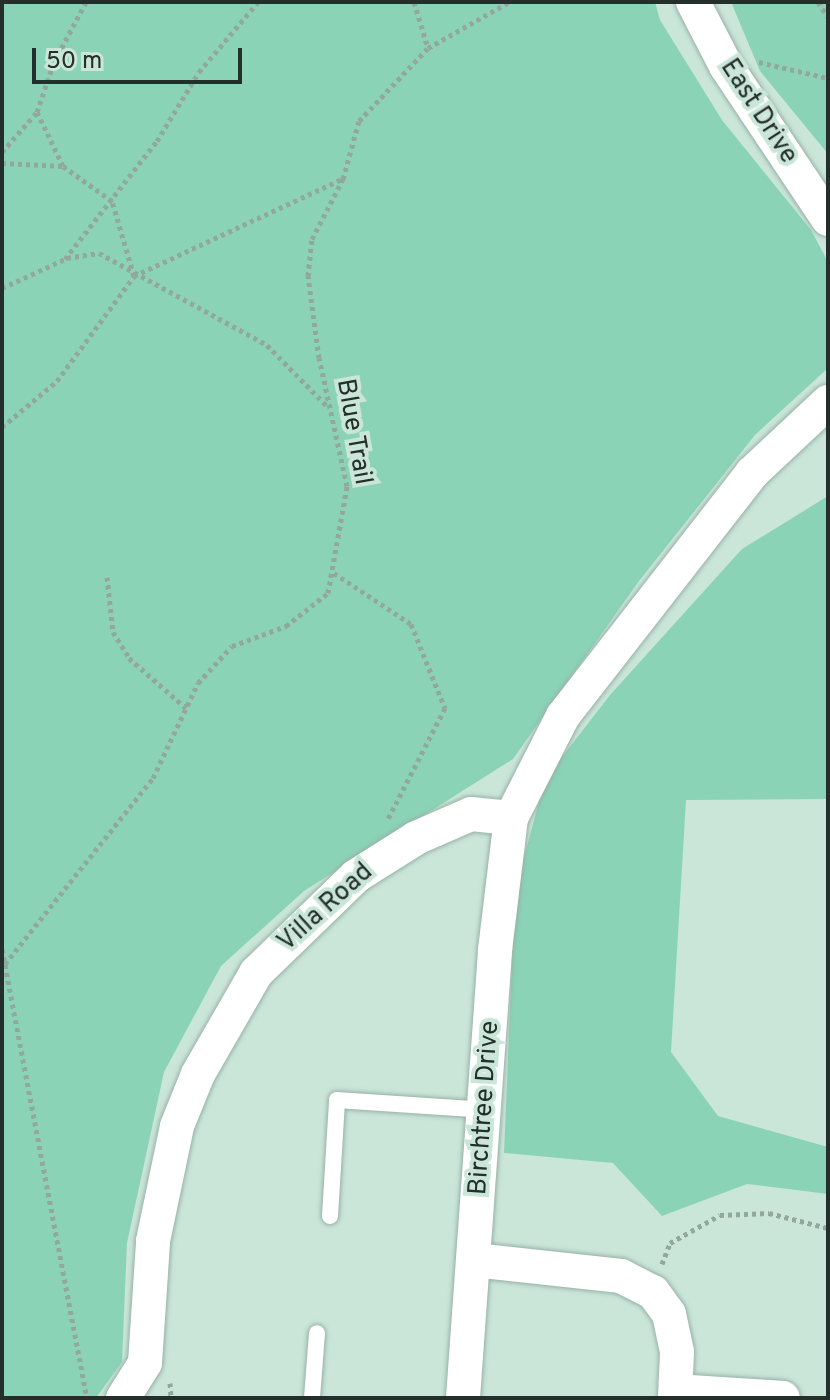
<!DOCTYPE html>
<style>
body{margin:0}
#map{position:relative;width:830px;height:1400px;overflow:hidden;background:#cae6d9;font-family:Overpass,sans-serif}
div>[style]{position:absolute}
.green>*{inset:0;background:#8bd3b6}
.path>*{height:5px;margin-top:-2.5px;transform-origin:0;background:repeating-linear-gradient(90deg,#92a89e 0 4px,transparent 0 8px)}
.roads{filter:drop-shadow(0 0 2px #97b1a6) drop-shadow(0 0 2px #97b1a6)}
.lane>*{height:16px;margin:-8px;padding:0 8px;transform-origin:8px;border-radius:8px;background:#fff}
.street>*{height:34px;margin:-17px;padding:0 17px;transform-origin:17px;border-radius:17px;background:#fff}
span{translate:-50% -50%;white-space:nowrap;text-align:center;line-height:1.15;-webkit-text-stroke:8px #cae6d9;paint-order:stroke}
.street-label{font-size:26px;color:#242e2a}
.frame{position:absolute;inset:0;border:4px solid #242e2a;pointer-events:none}
.scale{position:absolute;left:32px;top:48px;width:210px;height:36px;box-sizing:border-box;border:4px solid #242e2a;border-top:0;padding-left:10px;font-size:24px;line-height:28px;white-space:nowrap;color:#242e2a;-webkit-text-stroke:6px #cae6d9;paint-order:stroke}
</style>
<div id="map">
<div class="green">
<i style="clip-path:polygon(2px 2px,655px 2px,660px 20px,722px 120px,811px 230px,828px 262px,828px 368px,755px 435px,639px 581px,513px 759px,304px 891px,221px 966px,164px 1072px,127px 1243px,122px 1362px,96px 1398px,2px 1398px)"></i>
<i style="clip-path:polygon(731px 2px,828px 2px,828px 154px,760px 71px)"></i>
<i style="clip-path:polygon(828px 496px,828px 799px,686px 800px,671px 1052px,718px 1116px,828px 1147px,828px 1194px,747px 1184px,662px 1216px,613px 1163px,504px 1153px,515px 891px,545px 779px,610px 695px,742px 549px)"></i>
</div>
<div class="path">
<i style="left:414px;top:2px;width:48px;rotate:73.1deg"></i>
<i style="left:818px;top:2px;width:18px;rotate:56deg"></i>
<i style="left:759px;top:62px;width:71px;rotate:13.1deg"></i>
<i style="left:2px;top:152px;width:53px;rotate:-48.8deg"></i>
<i style="left:2px;top:163px;width:61px;rotate:2.8deg"></i>
<i style="left:67px;top:258px;width:32px;rotate:-9deg"></i>
<i style="left:99px;top:253px;width:192px;rotate:28.7deg"></i>
<i style="left:267px;top:345px;width:88px;rotate:45.5deg"></i>
<i style="left:134px;top:276px;width:230px;rotate:-25deg"></i>
<i style="left:2px;top:288px;width:69px;rotate:-24.7deg"></i>
<i style="left:65px;top:259px;width:150px;rotate:-52.1deg"></i>
<i style="left:157px;top:141px;width:81px;rotate:-58.7deg"></i>
<i style="left:199px;top:72px;width:92px;rotate:-49.9deg"></i>
<i style="left:2px;top:427px;width:72px;rotate:-39.9deg"></i>
<i style="left:57px;top:381px;width:130px;rotate:-53.7deg"></i>
<i style="left:134px;top:276px;width:78px;rotate:-106.3deg"></i>
<i style="left:112px;top:201px;width:60px;rotate:-144.5deg"></i>
<i style="left:63px;top:166px;width:60px;rotate:-115.7deg"></i>
<i style="left:37px;top:112px;width:53px;rotate:-71.2deg"></i>
<i style="left:54px;top:62px;width:68px;rotate:-61.9deg"></i>
<i style="left:334px;top:573px;width:92px;rotate:33.5deg"></i>
<i style="left:411px;top:624px;width:91px;rotate:68deg"></i>
<i style="left:445px;top:708px;width:125px;rotate:117.2deg"></i>
<i style="left:107px;top:577px;width:55px;rotate:83.8deg"></i>
<i style="left:113px;top:632px;width:31px;rotate:58deg"></i>
<i style="left:129px;top:658px;width:76px;rotate:41.3deg"></i>
<i style="left:2px;top:949px;width:457px;rotate:79.3deg"></i>
<i style="left:5px;top:964px;width:238px;rotate:-51.5deg"></i>
<i style="left:153px;top:778px;width:105px;rotate:-64.7deg"></i>
<i style="left:198px;top:683px;width:50px;rotate:-47.4deg"></i>
<i style="left:232px;top:646px;width:58px;rotate:-20.3deg"></i>
<i style="left:286px;top:626px;width:53px;rotate:-38.2deg"></i>
<i style="left:328px;top:593px;width:109px;rotate:-79.9deg"></i>
<i style="left:347px;top:486px;width:131px;rotate:-102.3deg"></i>
<i style="left:319px;top:358px;width:83px;rotate:-97.6deg"></i>
<i style="left:308px;top:276px;width:37px;rotate:-84deg"></i>
<i style="left:312px;top:239px;width:68px;rotate:-62.7deg"></i>
<i style="left:343px;top:179px;width:60px;rotate:-74.6deg"></i>
<i style="left:359px;top:121px;width:100px;rotate:-46.6deg"></i>
<i style="left:428px;top:48px;width:93px;rotate:-29.6deg"></i>
<i style="left:662px;top:1264px;width:22px;rotate:-69deg"></i>
<i style="left:670px;top:1243px;width:57px;rotate:-29.2deg"></i>
<i style="left:720px;top:1215px;width:49px;rotate:-2.3deg"></i>
<i style="left:769px;top:1213px;width:61px;rotate:14.3deg"></i>
<i style="left:170px;top:1383px;width:15px;rotate:86deg"></i>
</div>
<div class="roads">
<div class="lane">
<i style="left:330px;top:1216px;width:116px;rotate:-86.5deg"></i>
<i style="left:337px;top:1100px;width:150px;rotate:3.8deg"></i>
<i style="left:312px;top:1398px;width:65px;rotate:-85.6deg"></i>
</div>
<div class="street">
<i style="left:693px;top:2px;width:72px;rotate:62.7deg"></i>
<i style="left:726px;top:66px;width:184px;rotate:56.3deg"></i>
<i style="left:474px;top:1260px;width:148px;rotate:6.2deg"></i>
<i style="left:621px;top:1276px;width:36px;rotate:27deg"></i>
<i style="left:653px;top:1292px;width:27px;rotate:54deg"></i>
<i style="left:669px;top:1314px;width:39px;rotate:78deg"></i>
<i style="left:677px;top:1352px;width:46px;rotate:92.5deg"></i>
<i style="left:676px;top:1391px;width:107px;rotate:3.7deg"></i>
<i style="left:123px;top:1398px;width:41px;rotate:-57.8deg"></i>
<i style="left:145px;top:1363px;width:122px;rotate:-86.2deg"></i>
<i style="left:153px;top:1241px;width:117px;rotate:-78.2deg"></i>
<i style="left:177px;top:1126px;width:56px;rotate:-68deg"></i>
<i style="left:198px;top:1074px;width:116px;rotate:-60.1deg"></i>
<i style="left:256px;top:973px;width:139px;rotate:-44.1deg"></i>
<i style="left:356px;top:876px;width:71px;rotate:-32.3deg"></i>
<i style="left:416px;top:838px;width:60px;rotate:-23.6deg"></i>
<i style="left:471px;top:814px;width:40px;rotate:5.7deg"></i>
<i style="left:511px;top:818px;width:114px;rotate:-63deg"></i>
<i style="left:563px;top:716px;width:308px;rotate:-52.1deg"></i>
<i style="left:752px;top:473px;width:104px;rotate:-43.1deg"></i>
<i style="left:463px;top:1398px;width:449px;rotate:-85.9deg"></i>
<i style="left:495px;top:950px;width:133px;rotate:-83.1deg"></i>
</div>
</div>
<div class="street-label">
<span style="left:758px;top:112px;rotate:57deg">East Drive</span>
<span style="left:353px;top:432px;rotate:80deg">Blue Trail</span>
<span style="left:326px;top:908px;rotate:-42deg">Villa Road</span>
<span style="left:485px;top:1108px;rotate:-86deg">Birchtree Drive</span>
</div>
<div class="frame"></div>
<div class="scale">50 m</div>
</div>
